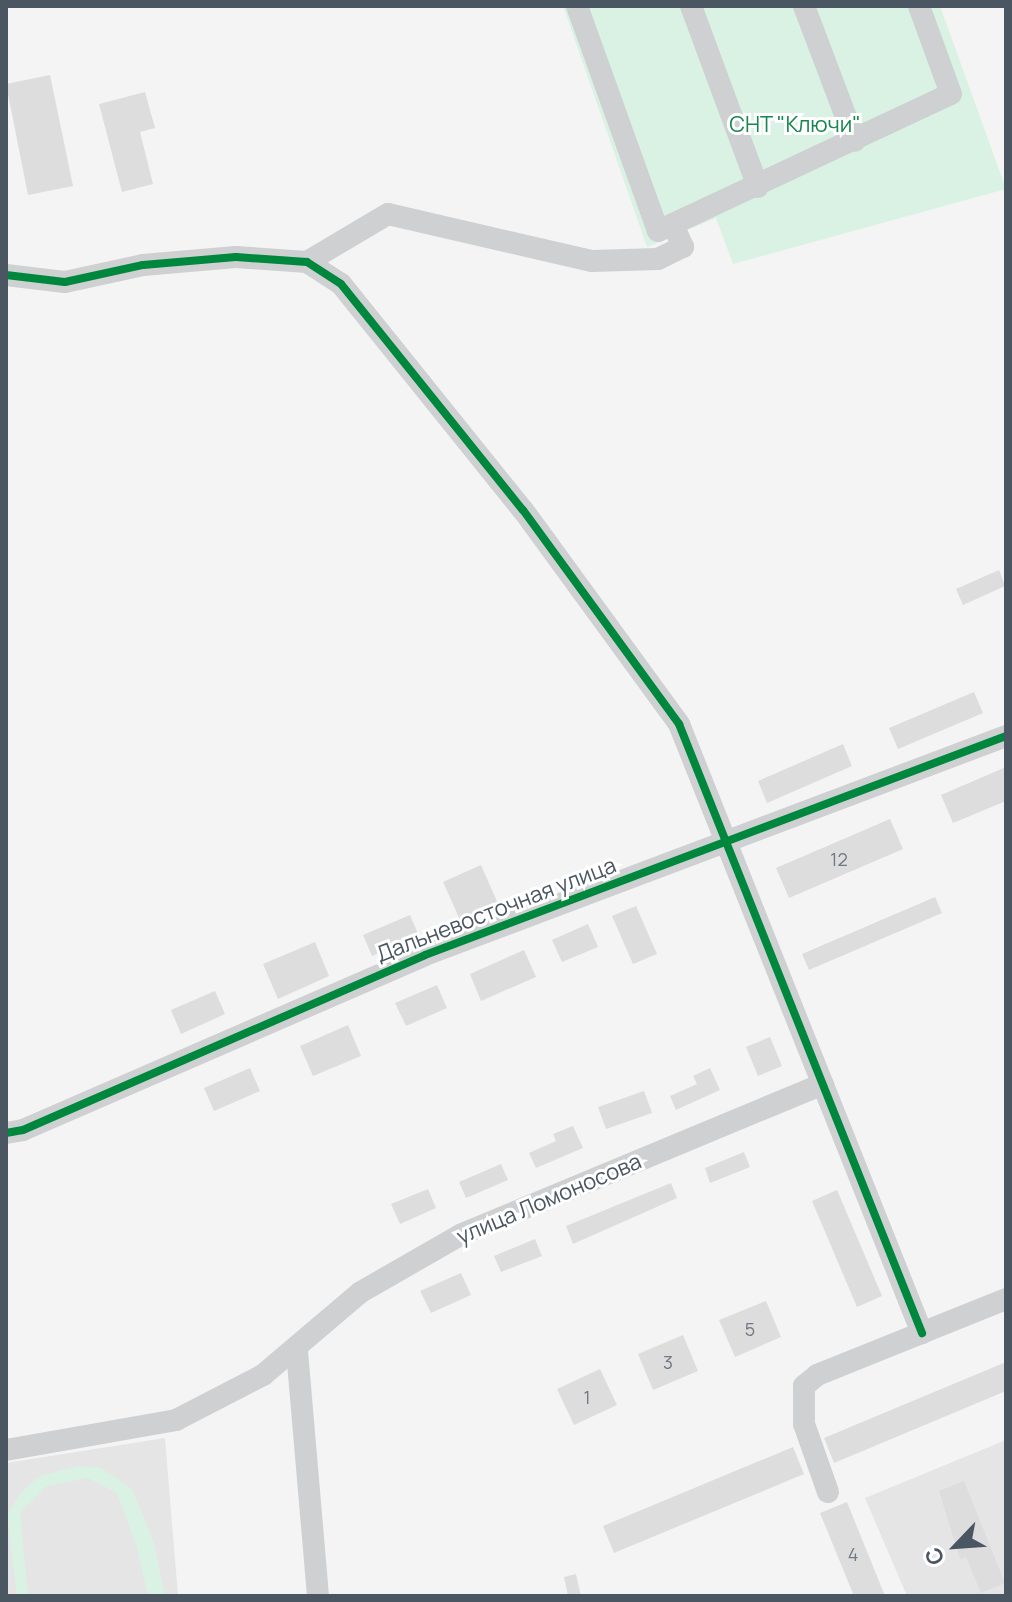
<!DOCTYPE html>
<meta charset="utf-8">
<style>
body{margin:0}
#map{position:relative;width:1012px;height:1602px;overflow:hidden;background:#f4f4f4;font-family:Manrope,sans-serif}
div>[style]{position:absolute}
.education>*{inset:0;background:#e6e5e6}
.green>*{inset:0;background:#d9f2e3}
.building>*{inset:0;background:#ddddde}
.minor>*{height:22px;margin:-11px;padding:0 11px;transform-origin:11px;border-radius:11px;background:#ced0d2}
.cycleway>*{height:8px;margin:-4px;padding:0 4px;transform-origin:4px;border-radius:4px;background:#00873e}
span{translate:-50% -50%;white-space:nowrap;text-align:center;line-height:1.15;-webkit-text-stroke:6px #fff;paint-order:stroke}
.number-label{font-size:18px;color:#707881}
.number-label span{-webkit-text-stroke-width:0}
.park-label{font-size:22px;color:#17864f}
.street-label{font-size:22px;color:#4a5661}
.frame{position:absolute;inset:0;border:8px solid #4a5661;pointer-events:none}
.north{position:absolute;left:916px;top:1506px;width:80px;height:80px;-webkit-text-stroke:6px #fff;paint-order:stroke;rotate:245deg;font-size:22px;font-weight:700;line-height:32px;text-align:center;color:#4a5661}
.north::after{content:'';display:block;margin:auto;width:28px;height:36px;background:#4a5661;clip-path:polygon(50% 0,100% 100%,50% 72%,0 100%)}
</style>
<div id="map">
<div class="education">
<i style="clip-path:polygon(165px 1438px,178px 1596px,6px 1596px,6px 1463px)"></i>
<i style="clip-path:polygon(1006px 1440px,1006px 1596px,907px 1596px,865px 1498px)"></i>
</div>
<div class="green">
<i style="clip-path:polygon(563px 6px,940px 6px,1006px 189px,733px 264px,716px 218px,647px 247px)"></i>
<i style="clip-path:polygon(79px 1466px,101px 1468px,132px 1489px,153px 1540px,165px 1596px,148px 1596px,137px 1547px,117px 1493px,88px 1478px,47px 1486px,20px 1512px,28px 1596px,17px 1596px,7px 1515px,22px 1491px,40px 1476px)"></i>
</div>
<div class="building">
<i style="clip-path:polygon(50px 75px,73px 186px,28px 195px,6px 84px)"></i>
<i style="clip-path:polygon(145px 92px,155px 128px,140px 132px,153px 184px,122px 192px,99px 104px)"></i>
<i style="clip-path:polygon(999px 570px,1005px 586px,963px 605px,956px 589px)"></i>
<i style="clip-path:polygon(974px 692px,983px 713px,898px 749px,889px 728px)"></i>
<i style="clip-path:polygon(843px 744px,852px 766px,767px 803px,758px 781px)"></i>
<i style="clip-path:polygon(1006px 767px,1006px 801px,953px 823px,941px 795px)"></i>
<i style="clip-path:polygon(890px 819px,903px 849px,789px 898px,776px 868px)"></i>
<i style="clip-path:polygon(481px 865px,499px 906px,461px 922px,443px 882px)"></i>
<i style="clip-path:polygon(935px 897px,942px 913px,809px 970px,802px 954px)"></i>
<i style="clip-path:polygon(636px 906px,657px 954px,633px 964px,612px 916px)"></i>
<i style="clip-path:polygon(410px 915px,419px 936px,372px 956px,363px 935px)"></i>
<i style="clip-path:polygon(588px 924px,598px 947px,562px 962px,552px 940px)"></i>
<i style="clip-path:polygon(315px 942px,329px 976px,278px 999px,263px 964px)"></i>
<i style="clip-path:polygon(524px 950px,536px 977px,481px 1001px,470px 974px)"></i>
<i style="clip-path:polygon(437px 985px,447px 1008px,406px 1026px,395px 1003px)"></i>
<i style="clip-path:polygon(215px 991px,225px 1014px,181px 1034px,171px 1010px)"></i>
<i style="clip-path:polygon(348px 1025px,361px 1056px,313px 1076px,300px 1046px)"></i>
<i style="clip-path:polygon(770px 1037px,782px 1066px,758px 1076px,746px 1047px)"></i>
<i style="clip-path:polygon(250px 1068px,260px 1091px,214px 1111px,204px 1088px)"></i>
<i style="clip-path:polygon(710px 1068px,720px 1090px,676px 1110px,670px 1096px,697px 1084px,693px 1076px)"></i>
<i style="clip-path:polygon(644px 1091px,652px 1113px,606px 1129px,598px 1107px)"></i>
<i style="clip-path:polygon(573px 1126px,583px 1148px,536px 1168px,529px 1153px,556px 1141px,553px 1134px)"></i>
<i style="clip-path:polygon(744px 1152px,750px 1167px,710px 1183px,705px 1168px)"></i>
<i style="clip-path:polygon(501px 1164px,508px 1180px,466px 1198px,459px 1182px)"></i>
<i style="clip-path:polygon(671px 1183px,677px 1198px,573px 1244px,566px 1226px)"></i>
<i style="clip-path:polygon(428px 1189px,436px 1208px,400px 1224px,391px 1204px)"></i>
<i style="clip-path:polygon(837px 1190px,882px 1296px,857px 1307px,812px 1201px)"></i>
<i style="clip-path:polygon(535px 1239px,542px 1256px,501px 1272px,494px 1256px)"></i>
<i style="clip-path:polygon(461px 1273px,471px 1295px,431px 1313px,420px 1291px)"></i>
<i style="clip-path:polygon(766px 1301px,781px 1337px,735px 1357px,719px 1320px)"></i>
<i style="clip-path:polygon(683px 1335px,698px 1371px,653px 1390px,638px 1354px)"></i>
<i style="clip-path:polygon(1006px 1362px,1006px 1391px,834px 1463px,824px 1438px)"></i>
<i style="clip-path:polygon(600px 1369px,617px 1405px,574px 1425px,557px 1389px)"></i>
<i style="clip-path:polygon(793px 1447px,804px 1474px,614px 1553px,603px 1526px)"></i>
<i style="clip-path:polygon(964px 1481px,1005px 1583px,981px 1593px,966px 1557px,960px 1559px,939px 1491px)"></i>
<i style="clip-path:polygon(847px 1502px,885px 1596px,854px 1596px,820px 1513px)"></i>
<i style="clip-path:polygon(576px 1574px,581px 1596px,568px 1596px,564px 1577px)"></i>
</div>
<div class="minor">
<i style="left:577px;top:6px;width:239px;rotate:70.2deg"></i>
<i style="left:658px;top:231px;width:323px;rotate:-25.1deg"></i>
<i style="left:951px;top:94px;width:94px;rotate:-110deg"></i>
<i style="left:691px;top:6px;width:193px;rotate:69.7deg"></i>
<i style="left:804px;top:6px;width:144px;rotate:69.3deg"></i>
<i style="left:307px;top:262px;width:94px;rotate:-30.7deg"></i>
<i style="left:388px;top:214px;width:209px;rotate:13deg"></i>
<i style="left:592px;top:261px;width:66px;rotate:-1.7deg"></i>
<i style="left:658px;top:259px;width:28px;rotate:-26deg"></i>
<i style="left:683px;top:247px;width:22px;rotate:-114deg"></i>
<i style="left:6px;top:275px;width:59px;rotate:6.8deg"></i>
<i style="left:65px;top:282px;width:80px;rotate:-12.3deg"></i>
<i style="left:143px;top:265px;width:93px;rotate:-4.9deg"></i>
<i style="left:236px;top:257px;width:71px;rotate:4deg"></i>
<i style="left:307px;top:262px;width:40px;rotate:32.9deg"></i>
<i style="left:341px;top:284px;width:290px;rotate:51.2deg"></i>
<i style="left:523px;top:510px;width:265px;rotate:53.9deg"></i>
<i style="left:679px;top:724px;width:656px;rotate:68.25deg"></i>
<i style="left:6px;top:1133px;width:17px;rotate:-10deg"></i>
<i style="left:23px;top:1130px;width:438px;rotate:-23.5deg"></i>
<i style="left:425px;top:955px;width:621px;rotate:-20.65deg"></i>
<i style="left:297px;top:1351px;width:246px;rotate:85.1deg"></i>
<i style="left:6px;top:1450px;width:173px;rotate:-10deg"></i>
<i style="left:176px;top:1420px;width:98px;rotate:-27.3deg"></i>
<i style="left:263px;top:1375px;width:128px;rotate:-40.3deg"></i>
<i style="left:361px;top:1292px;width:114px;rotate:-29.9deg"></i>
<i style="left:460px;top:1235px;width:393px;rotate:-22.6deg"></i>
<i style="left:828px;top:1492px;width:72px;rotate:-109.4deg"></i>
<i style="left:804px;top:1424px;width:38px;rotate:-90deg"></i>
<i style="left:804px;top:1386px;width:17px;rotate:-40deg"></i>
<i style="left:817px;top:1375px;width:204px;rotate:-21.9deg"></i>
</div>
<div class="cycleway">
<i style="left:6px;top:275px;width:59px;rotate:6.8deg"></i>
<i style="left:65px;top:282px;width:80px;rotate:-12.3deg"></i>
<i style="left:143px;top:265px;width:93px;rotate:-4.9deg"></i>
<i style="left:236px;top:257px;width:71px;rotate:4deg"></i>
<i style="left:307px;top:262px;width:40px;rotate:32.9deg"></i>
<i style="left:341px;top:284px;width:290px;rotate:51.2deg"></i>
<i style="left:523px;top:510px;width:265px;rotate:53.9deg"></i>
<i style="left:679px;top:724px;width:656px;rotate:68.25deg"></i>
<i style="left:6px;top:1133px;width:17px;rotate:-10deg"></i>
<i style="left:23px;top:1130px;width:438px;rotate:-23.5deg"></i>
<i style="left:425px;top:955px;width:621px;rotate:-20.65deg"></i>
</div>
<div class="number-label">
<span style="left:839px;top:859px">12</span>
<span style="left:750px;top:1329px">5</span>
<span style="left:668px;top:1362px">3</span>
<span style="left:587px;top:1397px">1</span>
<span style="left:853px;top:1554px">4</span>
</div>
<div class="park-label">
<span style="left:795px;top:125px">СНТ "Ключи"</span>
</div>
<div class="street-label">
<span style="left:496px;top:910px;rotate:-21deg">Дальневосточная улица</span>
<span style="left:549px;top:1199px;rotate:-23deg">улица Ломоносова</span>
</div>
<div class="frame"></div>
<div class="north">С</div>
</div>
